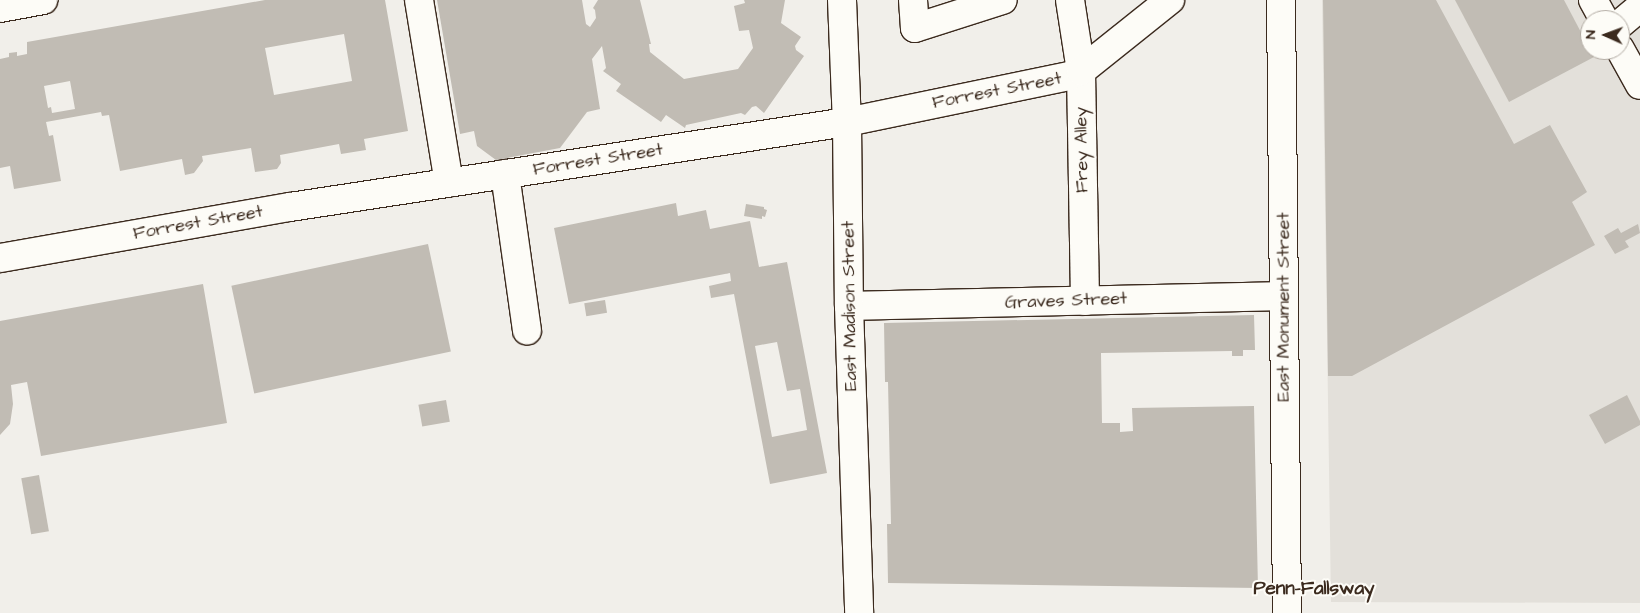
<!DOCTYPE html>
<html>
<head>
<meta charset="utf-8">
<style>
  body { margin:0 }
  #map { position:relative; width:1640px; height:613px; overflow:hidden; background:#f1efea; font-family:"Architects Daughter",sans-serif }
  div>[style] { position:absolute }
  .built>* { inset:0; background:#e3e0da }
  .building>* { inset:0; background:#c1bcb4; transform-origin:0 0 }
  .roads { filter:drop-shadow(1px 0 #3b2a1e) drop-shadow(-1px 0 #3b2a1e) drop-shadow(0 1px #3b2a1e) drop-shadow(0 -1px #3b2a1e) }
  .minor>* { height:28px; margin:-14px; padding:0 14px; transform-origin:14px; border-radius:14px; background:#fdfcf7 }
  .major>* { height:28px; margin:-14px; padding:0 14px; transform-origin:14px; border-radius:14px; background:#fdfcf7 }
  span { translate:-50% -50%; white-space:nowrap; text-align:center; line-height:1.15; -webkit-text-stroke:4px #fdfcf7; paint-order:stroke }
  .street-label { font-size:18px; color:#3b2a1e }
  .neighbourhood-label { font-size:19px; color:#3b2a1e; font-weight:700 }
  .north { position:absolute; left:1580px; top:10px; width:50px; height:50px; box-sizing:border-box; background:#fdfcf7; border:1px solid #afa8a0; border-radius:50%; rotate:272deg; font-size:14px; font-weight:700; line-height:20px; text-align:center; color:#3b2a1e }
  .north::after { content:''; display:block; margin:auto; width:18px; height:22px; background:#3b2a1e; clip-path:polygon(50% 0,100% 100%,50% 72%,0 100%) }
</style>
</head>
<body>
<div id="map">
  <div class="built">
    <div style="clip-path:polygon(evenodd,1322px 0,1640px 0,1640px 603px,1331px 602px,1322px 0,1590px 20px,1620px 20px,1620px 50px,1590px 50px,1590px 20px)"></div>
  </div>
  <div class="building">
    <div style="clip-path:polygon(evenodd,265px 0,385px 0,408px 131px,364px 139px,366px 150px,341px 154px,339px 144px,280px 155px,281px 163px,277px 169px,255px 172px,251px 148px,202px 156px,203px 161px,194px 173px,185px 175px,182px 159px,120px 171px,109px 115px,102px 116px,101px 112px,46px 122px,49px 136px,53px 135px,61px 181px,14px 189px,10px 166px,0 168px,0 59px,9px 57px,9px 53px,17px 52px,17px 56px,27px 54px,27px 42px,265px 0,344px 34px,352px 81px,274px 95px,265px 48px,344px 34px,265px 0,70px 81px,75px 109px,52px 113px,51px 107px,48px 108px,44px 86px,70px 81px)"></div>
    <div style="clip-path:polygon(437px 0,582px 0,586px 24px,590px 27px,596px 18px,595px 10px,593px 8px,598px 0,640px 0,651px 44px,649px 44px,650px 52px,684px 79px,738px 69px,753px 48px,749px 30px,739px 31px,734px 6px,745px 3px,744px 0,785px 0,781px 23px,801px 37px,795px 46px,796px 50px,804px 56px,764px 113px,756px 106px,752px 107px,745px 115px,741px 113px,686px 125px,685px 128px,666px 115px,661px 122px,616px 91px,621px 84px,603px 71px,606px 68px,602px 46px,592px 59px,600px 109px,587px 112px,560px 148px,496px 160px,477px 146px,474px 131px,460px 134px)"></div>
    <div style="clip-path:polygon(1323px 0,1436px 0,1514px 144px,1550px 125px,1587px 192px,1572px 202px,1595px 245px,1352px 376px,1328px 376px)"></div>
    <div style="clip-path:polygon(1455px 0,1564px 0,1594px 57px,1509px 102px)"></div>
    <div style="clip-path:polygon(evenodd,676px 203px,678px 216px,706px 210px,710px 229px,750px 221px,759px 267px,787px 262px,827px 473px,770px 484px,734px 294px,711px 298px,709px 286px,731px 281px,730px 273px,569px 304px,554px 228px,676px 203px,777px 342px,787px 391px,800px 389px,807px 430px,772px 437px,755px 346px,777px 342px)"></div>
    <div style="clip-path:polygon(746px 204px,764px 207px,764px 209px,767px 210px,765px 217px,762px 216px,762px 219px,744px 216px)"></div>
    <div style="clip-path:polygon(1638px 224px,1640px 233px,1625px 241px,1629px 247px,1615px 254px,1604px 236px,1618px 228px,1621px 233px)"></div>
    <div style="left:428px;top:244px;width:110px;height:201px;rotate:78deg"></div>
    <div style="clip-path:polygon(203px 284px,227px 423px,41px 456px,27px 382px,11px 385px,13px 404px,10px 424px,0 435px,0 321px)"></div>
    <div style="left:605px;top:300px;width:13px;height:21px;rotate:81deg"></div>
    <div style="clip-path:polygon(1254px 315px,1255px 350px,1243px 350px,1243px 356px,1232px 356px,1232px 351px,1101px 353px,1102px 423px,1120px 423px,1120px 432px,1133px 431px,1132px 408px,1254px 406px,1258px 588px,888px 583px,887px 524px,891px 524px,888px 382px,885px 382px,884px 323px)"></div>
    <div style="clip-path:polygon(1627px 395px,1640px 421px,1640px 425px,1605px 444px,1589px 415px)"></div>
    <div style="left:446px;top:400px;width:22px;height:28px;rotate:80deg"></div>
    <div style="left:39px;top:475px;width:57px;height:18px;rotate:80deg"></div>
  </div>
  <div class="roads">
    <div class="minor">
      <div style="left:419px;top:0;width:185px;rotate:80.7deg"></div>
      <div style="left:913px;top:0;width:28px;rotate:86deg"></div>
      <div style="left:915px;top:28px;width:92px;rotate:-17.7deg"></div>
      <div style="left:1070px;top:0;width:72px;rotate:81.2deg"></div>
      <div style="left:1081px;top:71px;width:230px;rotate:89deg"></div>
      <div style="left:1593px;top:0;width:23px;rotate:61deg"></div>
      <div style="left:1620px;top:24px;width:26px;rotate:-40deg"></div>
      <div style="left:1620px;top:49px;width:41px;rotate:60.9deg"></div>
      <div style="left:505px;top:174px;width:158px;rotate:82deg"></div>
      <div style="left:0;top:258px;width:294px;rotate:-10deg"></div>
      <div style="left:290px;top:207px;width:563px;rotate:-8.68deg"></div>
      <div style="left:847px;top:122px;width:228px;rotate:-11.7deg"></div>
      <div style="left:1070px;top:76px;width:12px;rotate:-24deg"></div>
      <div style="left:1081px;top:71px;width:114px;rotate:-38.6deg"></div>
      <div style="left:849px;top:306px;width:435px;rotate:-1.3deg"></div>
    </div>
    <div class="major">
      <div style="left:842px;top:0;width:122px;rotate:87.7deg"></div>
      <div style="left:847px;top:122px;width:184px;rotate:89.4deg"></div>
      <div style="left:849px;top:306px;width:307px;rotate:88.1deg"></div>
      <div style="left:1281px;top:0;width:613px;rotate:89.44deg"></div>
      <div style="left:0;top:8px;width:44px;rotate:-10.5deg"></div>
    </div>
  </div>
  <div class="street-label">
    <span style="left:997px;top:91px;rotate:-11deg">Forrest Street</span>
    <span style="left:1082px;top:150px;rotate:-91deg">Frey Alley</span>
    <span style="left:598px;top:160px;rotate:-9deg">Forrest Street</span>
    <span style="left:198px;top:223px;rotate:-10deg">Forrest Street</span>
    <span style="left:1066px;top:301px;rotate:-2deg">Graves Street</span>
    <span style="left:850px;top:306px;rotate:-91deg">East Madison Street</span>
    <span style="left:1284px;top:307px;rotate:-90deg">East Monument Street</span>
  </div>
  <div class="neighbourhood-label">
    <span style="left:1314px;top:589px">Penn-Fallsway</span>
  </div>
  <div class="north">N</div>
</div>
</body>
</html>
